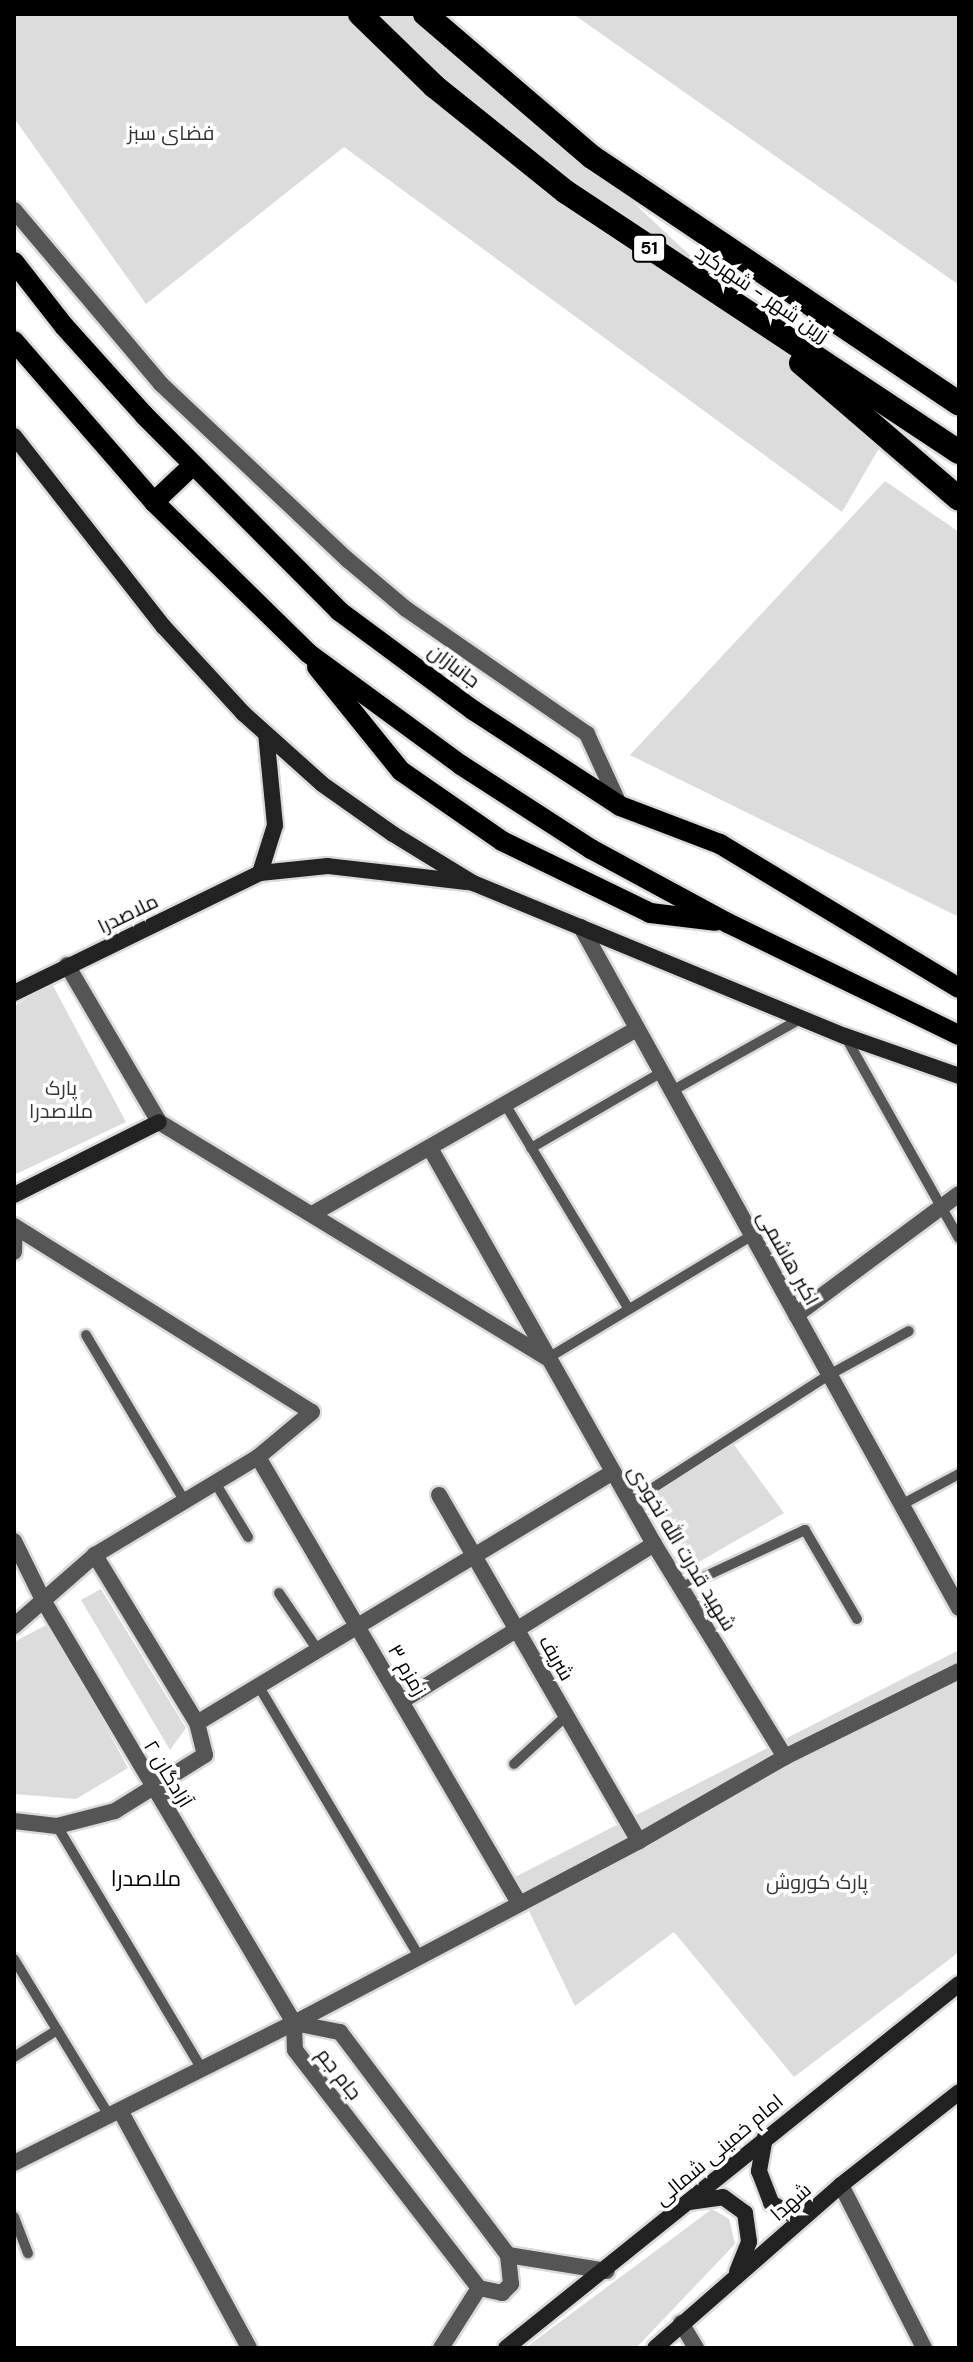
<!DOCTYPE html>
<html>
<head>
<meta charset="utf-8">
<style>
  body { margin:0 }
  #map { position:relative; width:973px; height:2362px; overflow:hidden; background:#fff; font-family:"DM Sans",Cairo,sans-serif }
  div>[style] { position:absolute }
  .green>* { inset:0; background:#dcdcdc }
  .roads { filter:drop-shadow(2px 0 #dbdbdb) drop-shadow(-2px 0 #dbdbdb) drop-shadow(0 2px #dbdbdb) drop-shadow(0 -2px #dbdbdb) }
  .lane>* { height:10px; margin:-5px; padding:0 5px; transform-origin:5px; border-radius:5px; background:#555 }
  .street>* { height:16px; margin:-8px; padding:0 8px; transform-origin:8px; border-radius:8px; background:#555 }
  .secondary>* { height:16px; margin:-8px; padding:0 8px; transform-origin:8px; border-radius:8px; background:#222 }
  .primary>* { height:20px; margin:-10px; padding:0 10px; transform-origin:10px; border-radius:10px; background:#000 }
  .highway>* { height:24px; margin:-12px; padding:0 12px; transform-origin:12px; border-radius:12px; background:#000 }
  span { translate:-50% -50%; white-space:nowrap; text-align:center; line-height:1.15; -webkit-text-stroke:7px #fff; paint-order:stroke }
  .shield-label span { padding:2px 6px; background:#fff; border:2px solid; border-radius:6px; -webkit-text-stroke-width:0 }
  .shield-label { font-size:18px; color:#000; font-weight:700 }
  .park-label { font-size:20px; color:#333 }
  .street-label { font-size:20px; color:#000 }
  .neighbourhood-label { font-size:22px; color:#000 }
  .frame { position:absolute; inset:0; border:16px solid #000; pointer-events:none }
</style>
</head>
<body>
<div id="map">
  <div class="green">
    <div style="clip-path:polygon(14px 14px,432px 14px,885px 438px,842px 512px,344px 147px,146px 304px,14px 118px)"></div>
    <div style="clip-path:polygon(573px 14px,959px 14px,959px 285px)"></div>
    <div style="clip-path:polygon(885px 481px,959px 532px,959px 917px,630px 755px)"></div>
    <div style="clip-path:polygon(52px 984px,126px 1122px,14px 1175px,14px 1006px)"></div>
    <div style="clip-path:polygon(732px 1442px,784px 1513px,697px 1563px,643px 1495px)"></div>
    <div style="clip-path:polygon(101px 1589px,186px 1728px,170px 1750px,81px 1600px)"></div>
    <div style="clip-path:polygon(50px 1623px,128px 1768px,76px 1799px,14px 1794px,14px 1642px)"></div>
    <div style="clip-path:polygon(959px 1650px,959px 1952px,794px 2077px,674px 1932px,575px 2006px,513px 1878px)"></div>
    <div style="clip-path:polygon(712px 2209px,729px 2219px,735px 2244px,636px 2348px,525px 2348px)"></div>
  </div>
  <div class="roads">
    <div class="lane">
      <div style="left:845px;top:1036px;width:232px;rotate:60.6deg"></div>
      <div style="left:672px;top:1091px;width:149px;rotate:-29.3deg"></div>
      <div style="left:505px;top:1104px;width:238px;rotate:58.9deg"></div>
      <div style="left:531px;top:1148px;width:151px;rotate:-30.1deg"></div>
      <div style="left:86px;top:1335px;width:192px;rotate:59.3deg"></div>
      <div style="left:548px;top:1358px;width:239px;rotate:-31deg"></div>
      <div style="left:216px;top:1484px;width:62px;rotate:58.9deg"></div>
      <div style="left:631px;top:1502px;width:235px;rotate:-32.7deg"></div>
      <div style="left:829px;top:1375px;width:91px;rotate:-28.8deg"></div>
      <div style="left:901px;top:1505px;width:66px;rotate:-28.1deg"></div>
      <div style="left:680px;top:1588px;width:138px;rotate:-24.9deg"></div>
      <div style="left:805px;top:1530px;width:103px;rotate:59.7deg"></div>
      <div style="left:279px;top:1593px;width:68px;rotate:55.8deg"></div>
      <div style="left:258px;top:1685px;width:315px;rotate:59.3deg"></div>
      <div style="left:514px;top:1764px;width:71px;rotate:-42.7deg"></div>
      <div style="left:57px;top:1826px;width:283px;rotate:59.2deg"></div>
      <div style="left:14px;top:1959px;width:185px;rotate:58.7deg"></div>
      <div style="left:14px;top:2057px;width:51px;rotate:-32.1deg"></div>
      <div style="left:14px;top:2217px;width:39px;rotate:69deg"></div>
    </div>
    <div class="street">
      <div style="left:14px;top:210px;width:228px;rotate:49.8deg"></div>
      <div style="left:161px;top:384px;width:257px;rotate:43.3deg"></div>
      <div style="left:348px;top:560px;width:76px;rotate:40.2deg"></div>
      <div style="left:406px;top:609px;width:220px;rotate:34.6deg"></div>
      <div style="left:587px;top:734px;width:79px;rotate:65.4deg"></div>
      <div style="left:581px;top:927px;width:779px;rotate:60.97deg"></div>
      <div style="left:67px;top:965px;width:182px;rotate:59.6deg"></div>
      <div style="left:159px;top:1122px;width:453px;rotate:31.3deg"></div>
      <div style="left:430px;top:1148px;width:455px;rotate:60.5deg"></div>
      <div style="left:654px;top:1544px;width:250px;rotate:58.4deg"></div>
      <div style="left:314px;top:1213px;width:371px;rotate:-29.7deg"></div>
      <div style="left:14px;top:1226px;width:351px;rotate:32deg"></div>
      <div style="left:312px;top:1412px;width:70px;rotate:140.2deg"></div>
      <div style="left:258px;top:1457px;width:190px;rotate:149deg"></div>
      <div style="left:95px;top:1555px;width:108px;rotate:138.8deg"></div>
      <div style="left:14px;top:1252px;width:25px;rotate:-88deg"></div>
      <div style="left:796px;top:1315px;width:203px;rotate:-36.6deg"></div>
      <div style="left:258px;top:1457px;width:517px;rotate:59.66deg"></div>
      <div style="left:439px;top:1495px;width:400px;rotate:60deg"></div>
      <div style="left:14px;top:1541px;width:66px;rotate:63.8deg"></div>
      <div style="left:43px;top:1600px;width:492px;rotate:59.3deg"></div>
      <div style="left:294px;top:2023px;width:27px;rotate:88deg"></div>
      <div style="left:295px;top:2050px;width:301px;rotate:52.3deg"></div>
      <div style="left:402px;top:1701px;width:297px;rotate:-31.9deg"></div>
      <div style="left:197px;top:1723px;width:486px;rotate:-31.1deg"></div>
      <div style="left:14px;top:1821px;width:43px;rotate:6.6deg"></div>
      <div style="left:57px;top:1826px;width:60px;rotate:-14.5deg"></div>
      <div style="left:115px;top:1811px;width:106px;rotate:-31.9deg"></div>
      <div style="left:205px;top:1755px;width:33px;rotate:-104deg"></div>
      <div style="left:197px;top:1723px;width:197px;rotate:-121.3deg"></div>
      <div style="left:294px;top:2023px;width:47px;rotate:11.1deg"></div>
      <div style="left:340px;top:2032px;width:279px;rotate:53deg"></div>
      <div style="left:121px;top:2112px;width:268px;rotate:61.5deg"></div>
      <div style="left:14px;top:2163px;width:313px;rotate:-26.6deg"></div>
      <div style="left:294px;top:2023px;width:390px;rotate:-27.8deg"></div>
      <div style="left:639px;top:1841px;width:168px;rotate:-29.9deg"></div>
      <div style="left:785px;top:1757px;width:194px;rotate:-26.3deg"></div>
      <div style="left:841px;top:2185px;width:183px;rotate:63deg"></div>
      <div style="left:508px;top:2255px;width:100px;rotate:9.2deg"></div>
      <div style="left:479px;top:2288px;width:24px;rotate:12deg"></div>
      <div style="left:502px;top:2293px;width:13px;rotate:-45deg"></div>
      <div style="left:511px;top:2284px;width:29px;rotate:-96deg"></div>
      <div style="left:681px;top:2323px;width:29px;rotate:59deg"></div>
      <div style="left:441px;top:2348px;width:71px;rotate:-57.7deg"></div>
    </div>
    <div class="secondary">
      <div style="left:14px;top:436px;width:243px;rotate:51.9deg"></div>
      <div style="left:164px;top:627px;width:117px;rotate:47.4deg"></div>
      <div style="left:243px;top:713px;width:106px;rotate:41.9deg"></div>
      <div style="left:322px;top:784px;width:87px;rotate:35.2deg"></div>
      <div style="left:393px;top:834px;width:94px;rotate:31.5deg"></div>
      <div style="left:473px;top:883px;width:402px;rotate:22.4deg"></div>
      <div style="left:845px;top:1036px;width:121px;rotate:19.3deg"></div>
      <div style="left:260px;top:873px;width:50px;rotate:-72.6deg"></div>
      <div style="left:275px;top:825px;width:91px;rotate:-95.6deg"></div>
      <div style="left:14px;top:993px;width:274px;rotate:-26deg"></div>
      <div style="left:260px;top:873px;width:68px;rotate:-5.9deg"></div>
      <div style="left:328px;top:866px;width:140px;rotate:6.6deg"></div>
      <div style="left:14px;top:1195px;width:162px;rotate:-26.7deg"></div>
      <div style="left:765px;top:2137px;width:35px;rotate:100deg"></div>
      <div style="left:759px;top:2171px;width:34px;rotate:69deg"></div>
      <div style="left:771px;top:2203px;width:21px;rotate:29deg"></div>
      <div style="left:789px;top:2213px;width:25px;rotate:-14deg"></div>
      <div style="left:689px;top:2202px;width:34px;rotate:-8deg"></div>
      <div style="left:723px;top:2197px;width:27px;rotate:36deg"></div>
      <div style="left:745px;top:2213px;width:29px;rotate:82deg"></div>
      <div style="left:749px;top:2242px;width:32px;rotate:112deg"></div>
      <div style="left:506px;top:2348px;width:581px;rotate:-38.78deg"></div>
      <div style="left:655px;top:2348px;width:247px;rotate:-41.2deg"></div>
      <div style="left:841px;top:2185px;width:150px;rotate:-38.2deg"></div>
    </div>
    <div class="primary">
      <div style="left:14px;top:262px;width:81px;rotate:52deg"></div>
      <div style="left:64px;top:326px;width:121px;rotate:48deg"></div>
      <div style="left:145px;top:416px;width:275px;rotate:45.1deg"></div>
      <div style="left:339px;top:611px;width:167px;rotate:36.5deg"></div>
      <div style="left:473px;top:710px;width:176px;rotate:33.1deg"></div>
      <div style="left:620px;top:806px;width:107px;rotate:20.8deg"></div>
      <div style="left:720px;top:844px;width:279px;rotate:31.1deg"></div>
      <div style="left:14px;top:341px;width:213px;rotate:49deg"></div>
      <div style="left:154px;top:502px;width:216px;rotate:44.4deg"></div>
      <div style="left:308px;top:653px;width:190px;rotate:36.2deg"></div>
      <div style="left:461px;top:765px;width:155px;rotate:32.9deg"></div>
      <div style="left:591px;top:849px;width:156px;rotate:28.4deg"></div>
      <div style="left:728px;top:923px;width:257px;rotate:25.9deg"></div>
      <div style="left:154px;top:502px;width:52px;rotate:-43.5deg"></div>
      <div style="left:317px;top:667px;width:134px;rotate:51.1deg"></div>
      <div style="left:401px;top:771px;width:123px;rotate:34.7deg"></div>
      <div style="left:502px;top:841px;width:165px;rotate:25.9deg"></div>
      <div style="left:650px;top:913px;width:66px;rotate:6.9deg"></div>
    </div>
    <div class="highway">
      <div style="left:360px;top:14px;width:103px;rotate:44.2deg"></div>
      <div style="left:434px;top:86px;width:169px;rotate:38.8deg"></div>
      <div style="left:566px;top:192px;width:471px;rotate:33.5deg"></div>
      <div style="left:425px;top:14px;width:220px;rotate:40.6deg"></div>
      <div style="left:592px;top:157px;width:442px;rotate:33.9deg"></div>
      <div style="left:801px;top:363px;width:208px;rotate:40.7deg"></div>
    </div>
  </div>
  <div class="shield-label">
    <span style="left:649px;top:248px">51</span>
  </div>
  <div class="park-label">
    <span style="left:171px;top:133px">فضای سبز</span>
    <span style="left:61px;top:1100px">پارک<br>ملاصدرا</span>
    <span style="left:817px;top:1882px">پارک کوروش</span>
  </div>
  <div class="street-label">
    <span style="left:762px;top:294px;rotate:34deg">زرین شهر - شهرکرد</span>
    <span style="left:454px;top:666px;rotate:37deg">جانبازان</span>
    <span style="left:128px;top:914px;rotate:-26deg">ملاصدرا</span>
    <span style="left:788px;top:1258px;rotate:61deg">اکبر هاشمی</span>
    <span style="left:682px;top:1548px;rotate:59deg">شهید قدرت الله نخودی</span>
    <span style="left:556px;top:1658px;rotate:60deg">شریف</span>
    <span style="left:407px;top:1670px;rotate:60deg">زمزم ۳</span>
    <span style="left:168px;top:1774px;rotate:59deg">آزادگان ۲</span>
    <span style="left:339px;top:2074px;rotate:52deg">جام جم</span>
    <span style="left:719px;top:2150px;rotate:-40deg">امام خمینی شمالی</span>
    <span style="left:791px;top:2202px;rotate:-41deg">شهدا</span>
  </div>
  <div class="neighbourhood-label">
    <span style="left:146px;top:1879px">ملاصدرا</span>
  </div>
  <div class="frame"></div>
</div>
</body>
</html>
